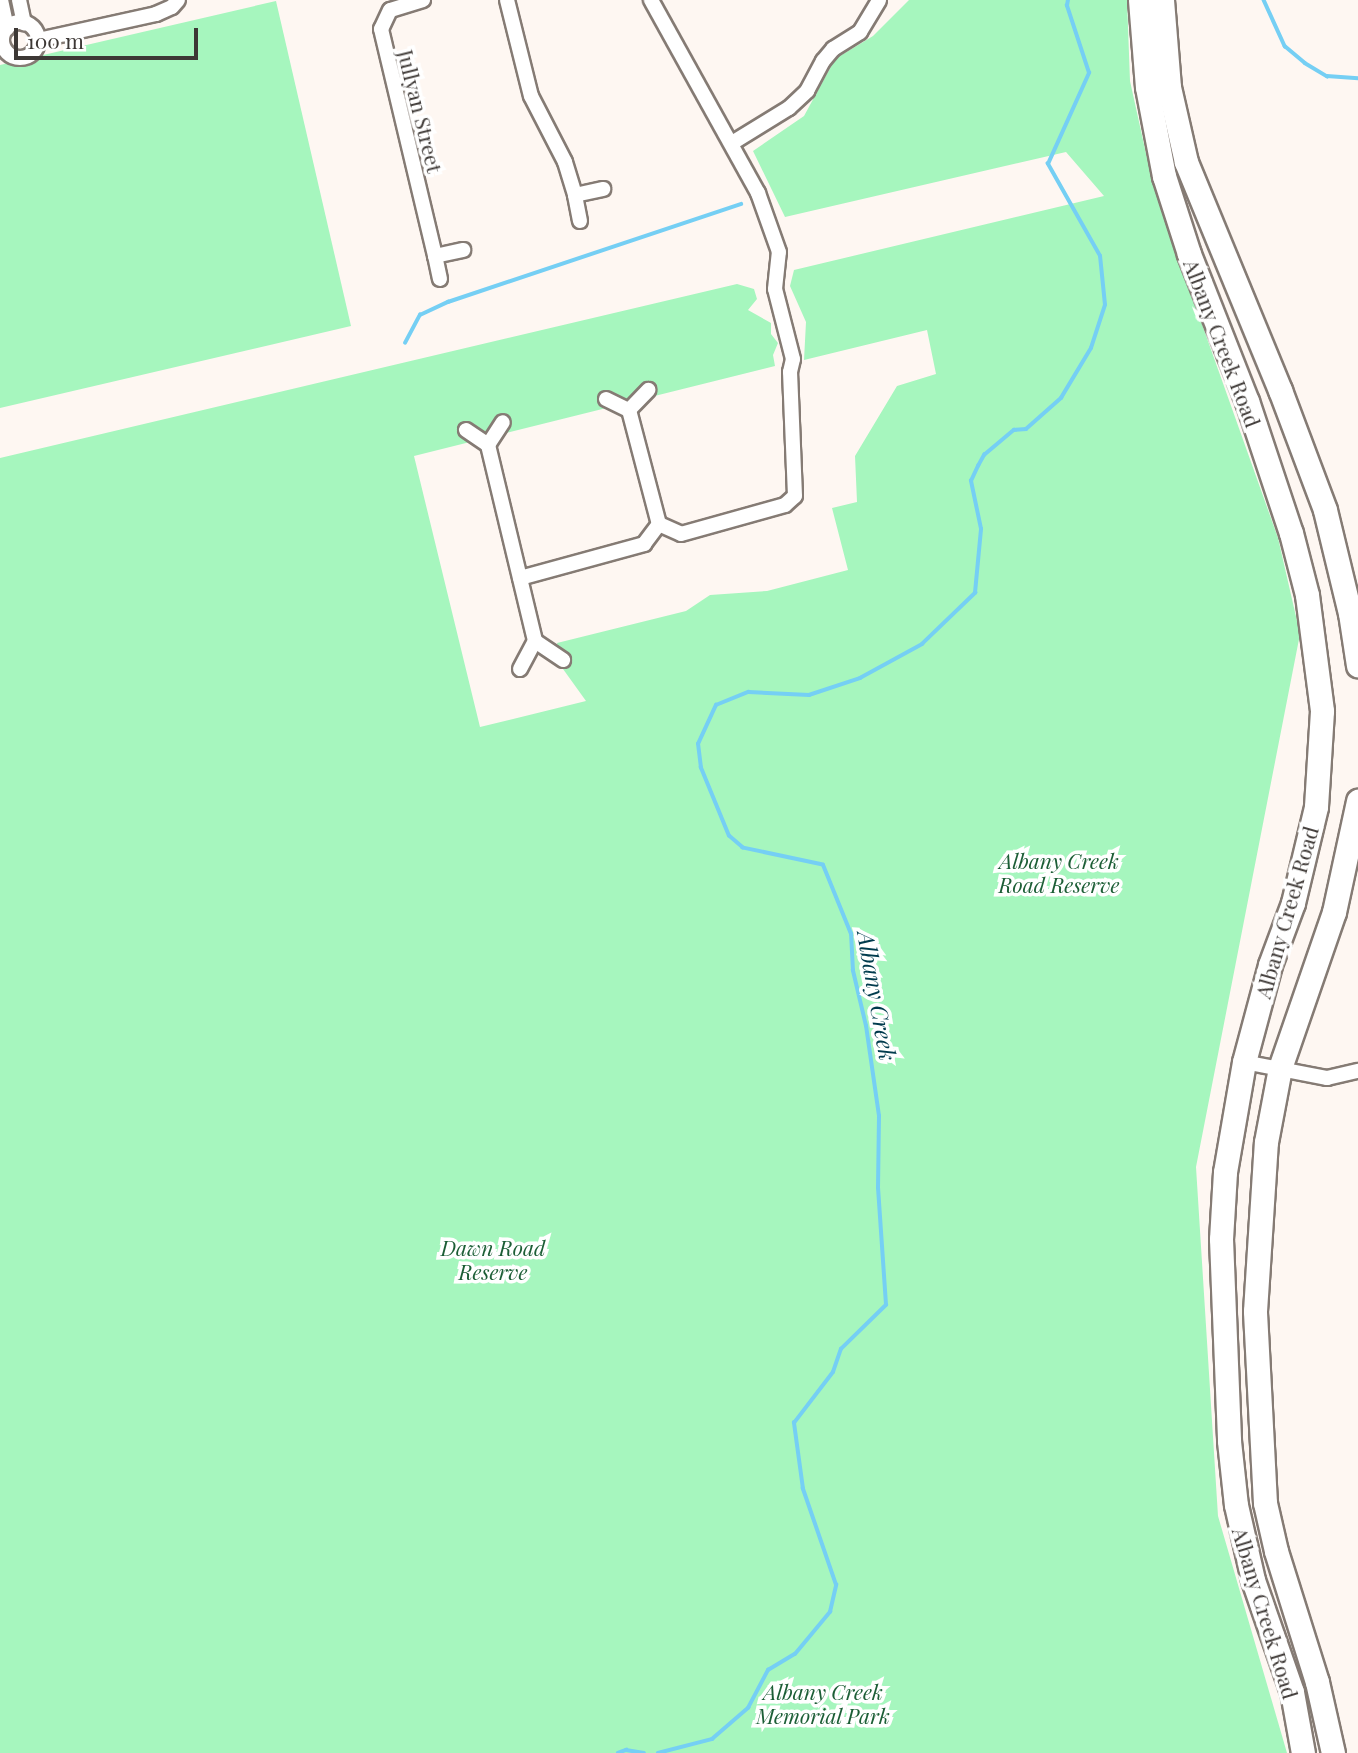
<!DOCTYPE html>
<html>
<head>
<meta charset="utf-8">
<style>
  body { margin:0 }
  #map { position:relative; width:1358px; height:1753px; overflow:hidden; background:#fef7f2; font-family:"Playfair Display",serif }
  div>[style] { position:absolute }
  .green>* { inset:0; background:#a6f6be }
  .stream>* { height:3.5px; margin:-1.75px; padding:0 1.75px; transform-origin:1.75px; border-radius:1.75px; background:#75cff4 }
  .roads { filter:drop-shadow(2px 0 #857b74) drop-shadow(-2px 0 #857b74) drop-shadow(0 2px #857b74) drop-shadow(0 -2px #857b74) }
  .minor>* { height:14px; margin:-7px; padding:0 7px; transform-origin:7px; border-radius:7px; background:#fff }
  .minor>.ring { margin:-7px; padding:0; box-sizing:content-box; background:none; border:14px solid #fff; border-radius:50% }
  .primary>* { height:23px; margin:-11.5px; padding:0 11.5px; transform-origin:11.5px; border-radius:11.5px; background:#fff }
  span { translate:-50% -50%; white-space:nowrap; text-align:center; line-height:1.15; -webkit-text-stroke:7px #fff; paint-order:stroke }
  .street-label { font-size:21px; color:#3d3835 }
  .park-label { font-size:21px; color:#1c5e36; font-style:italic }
  .water-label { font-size:23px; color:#013b4d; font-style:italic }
  .scale { position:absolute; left:14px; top:28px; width:184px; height:32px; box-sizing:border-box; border:4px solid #3d3835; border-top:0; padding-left:9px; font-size:21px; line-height:24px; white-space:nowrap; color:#3d3835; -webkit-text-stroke:5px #fff; paint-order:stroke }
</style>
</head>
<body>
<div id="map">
  <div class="green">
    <div style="clip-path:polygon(909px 0,1127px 0,1130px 81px,1147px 158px,1187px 282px,1278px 538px,1300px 634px,1196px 1167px,1218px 1516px,1287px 1753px,0 1753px,0 458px,737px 284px,754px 289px,757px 299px,748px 310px,771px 323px,771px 334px,778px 343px,773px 355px,775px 366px,414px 456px,480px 727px,586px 701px,563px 669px,557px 643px,686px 611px,710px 595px,767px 591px,848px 570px,832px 508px,857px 502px,855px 456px,897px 386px,936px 374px,927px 330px,804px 360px,806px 322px,790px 286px,794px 270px,1104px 196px,1066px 152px,785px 217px,753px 151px,804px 116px,835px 59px,873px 36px)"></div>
    <div style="clip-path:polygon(276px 1px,351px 326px,0 408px,0 65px)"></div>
  </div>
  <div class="stream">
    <div style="left:1264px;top:0;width:51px;rotate:65.5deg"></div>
    <div style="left:1285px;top:46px;width:26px;rotate:40deg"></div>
    <div style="left:1305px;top:63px;width:26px;rotate:31deg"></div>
    <div style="left:1327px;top:76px;width:31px;rotate:4deg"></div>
    <div style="left:405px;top:343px;width:32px;rotate:-62deg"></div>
    <div style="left:420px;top:315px;width:31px;rotate:-25deg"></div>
    <div style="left:448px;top:302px;width:309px;rotate:-18.5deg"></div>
    <div style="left:618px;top:1753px;width:9px;rotate:-21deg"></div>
    <div style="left:626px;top:1750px;width:18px;rotate:9deg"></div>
    <div style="left:658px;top:1753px;width:56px;rotate:-14.5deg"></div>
    <div style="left:712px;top:1739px;width:48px;rotate:-40.7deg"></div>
    <div style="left:748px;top:1708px;width:43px;rotate:-62.2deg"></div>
    <div style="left:768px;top:1670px;width:31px;rotate:-31deg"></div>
    <div style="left:795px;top:1654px;width:55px;rotate:-50.2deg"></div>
    <div style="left:830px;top:1612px;width:28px;rotate:-77deg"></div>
    <div style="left:836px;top:1585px;width:102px;rotate:-109deg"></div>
    <div style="left:803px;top:1489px;width:67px;rotate:-97.8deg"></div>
    <div style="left:794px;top:1423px;width:64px;rotate:-52.6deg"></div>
    <div style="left:833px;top:1372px;width:24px;rotate:-71deg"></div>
    <div style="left:841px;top:1349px;width:63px;rotate:-44.4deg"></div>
    <div style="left:886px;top:1305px;width:117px;rotate:-93.9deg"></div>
    <div style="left:878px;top:1188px;width:72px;rotate:-89.2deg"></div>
    <div style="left:879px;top:1116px;width:91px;rotate:-98.2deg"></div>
    <div style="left:866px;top:1026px;width:57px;rotate:-103.3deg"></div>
    <div style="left:853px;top:971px;width:37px;rotate:-93deg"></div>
    <div style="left:851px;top:934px;width:74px;rotate:-112.1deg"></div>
    <div style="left:823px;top:865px;width:82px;rotate:-168deg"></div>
    <div style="left:743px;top:848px;width:18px;rotate:-139deg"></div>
    <div style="left:729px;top:836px;width:74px;rotate:-112.4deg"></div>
    <div style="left:701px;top:768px;width:24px;rotate:-97deg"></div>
    <div style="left:698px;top:744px;width:43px;rotate:-65.2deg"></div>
    <div style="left:716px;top:705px;width:35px;rotate:-22deg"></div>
    <div style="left:749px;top:692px;width:60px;rotate:2.9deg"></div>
    <div style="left:809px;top:695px;width:54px;rotate:-18.4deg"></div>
    <div style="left:860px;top:678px;width:71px;rotate:-28.7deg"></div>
    <div style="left:922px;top:644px;width:74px;rotate:-43.9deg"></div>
    <div style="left:975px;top:593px;width:64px;rotate:-84.6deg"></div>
    <div style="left:981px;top:529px;width:49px;rotate:-101.8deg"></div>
    <div style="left:971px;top:481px;width:17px;rotate:-65deg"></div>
    <div style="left:978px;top:466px;width:13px;rotate:-61deg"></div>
    <div style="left:984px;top:455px;width:39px;rotate:-40deg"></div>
    <div style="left:1014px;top:430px;width:12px;rotate:-5deg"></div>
    <div style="left:1026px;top:429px;width:47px;rotate:-41.5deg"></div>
    <div style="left:1061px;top:398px;width:58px;rotate:-59deg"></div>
    <div style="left:1091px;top:348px;width:45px;rotate:-72deg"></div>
    <div style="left:1105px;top:305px;width:49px;rotate:-95.8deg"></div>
    <div style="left:1100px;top:256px;width:106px;rotate:-119.5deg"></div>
    <div style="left:1048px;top:164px;width:100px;rotate:-65.7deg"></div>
    <div style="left:1089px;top:73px;width:71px;rotate:-108.2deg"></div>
    <div style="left:1067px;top:6px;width:6px;rotate:-81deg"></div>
  </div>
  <div class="roads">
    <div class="minor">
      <div style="left:1px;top:0;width:29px;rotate:78deg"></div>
      <div style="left:19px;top:0;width:24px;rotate:78deg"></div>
      <div style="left:423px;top:0;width:34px;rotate:163deg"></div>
      <div style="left:390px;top:10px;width:21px;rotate:115deg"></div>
      <div style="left:381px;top:29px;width:233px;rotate:76.6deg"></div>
      <div style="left:507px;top:0;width:99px;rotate:76deg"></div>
      <div style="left:531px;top:96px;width:74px;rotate:62.7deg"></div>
      <div style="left:565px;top:162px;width:34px;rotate:73deg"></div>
      <div class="ring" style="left:2px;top:22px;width:22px;height:22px"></div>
      <div style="left:38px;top:40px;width:121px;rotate:-12.4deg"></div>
      <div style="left:156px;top:14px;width:17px;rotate:-24deg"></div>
      <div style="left:172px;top:7px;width:9px;rotate:-49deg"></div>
      <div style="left:732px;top:143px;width:67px;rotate:-31.6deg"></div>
      <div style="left:789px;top:108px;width:25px;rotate:-43deg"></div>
      <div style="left:807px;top:91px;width:34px;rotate:-62deg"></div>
      <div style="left:823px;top:61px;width:16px;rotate:-50deg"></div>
      <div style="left:833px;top:49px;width:32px;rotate:-32deg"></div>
      <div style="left:860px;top:32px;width:37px;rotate:-59deg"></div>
      <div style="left:580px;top:221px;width:26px;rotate:-101deg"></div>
      <div style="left:575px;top:195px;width:29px;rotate:-12deg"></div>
      <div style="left:440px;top:279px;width:24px;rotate:-102deg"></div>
      <div style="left:435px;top:256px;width:29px;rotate:-12deg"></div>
      <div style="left:606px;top:399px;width:25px;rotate:26deg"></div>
      <div style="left:629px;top:410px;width:28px;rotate:-46deg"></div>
      <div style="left:629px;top:410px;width:118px;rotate:75.3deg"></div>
      <div style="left:466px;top:430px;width:27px;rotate:34deg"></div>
      <div style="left:488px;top:445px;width:27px;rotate:-57deg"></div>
      <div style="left:488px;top:445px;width:202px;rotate:76.5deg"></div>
      <div style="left:520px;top:578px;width:129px;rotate:-15.3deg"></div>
      <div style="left:644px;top:544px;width:25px;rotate:-53deg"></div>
      <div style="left:659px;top:524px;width:24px;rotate:24deg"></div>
      <div style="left:681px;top:534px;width:108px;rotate:-15.6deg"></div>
      <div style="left:785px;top:505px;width:13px;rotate:-42deg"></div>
      <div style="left:795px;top:496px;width:124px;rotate:-92.3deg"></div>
      <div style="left:790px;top:372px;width:13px;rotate:-77deg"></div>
      <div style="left:793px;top:359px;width:72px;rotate:-104.4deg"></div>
      <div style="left:775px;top:289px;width:37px;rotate:-84deg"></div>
      <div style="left:779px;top:252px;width:63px;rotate:-109.6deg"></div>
      <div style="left:758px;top:193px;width:221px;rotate:-119deg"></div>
      <div style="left:520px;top:669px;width:32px;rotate:-62deg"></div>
      <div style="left:535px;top:641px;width:34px;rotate:34deg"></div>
      <div style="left:1244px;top:1062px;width:85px;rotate:10.9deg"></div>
      <div style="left:1327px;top:1078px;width:32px;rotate:-13deg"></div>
    </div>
    <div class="primary">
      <div style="left:1140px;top:0;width:87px;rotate:85.4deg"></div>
      <div style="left:1147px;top:87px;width:91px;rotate:79.2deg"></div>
      <div style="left:1164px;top:176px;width:82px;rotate:72.2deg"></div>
      <div style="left:1189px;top:254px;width:158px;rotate:68.5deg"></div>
      <div style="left:1247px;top:401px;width:139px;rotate:71.6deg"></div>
      <div style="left:1291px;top:533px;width:64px;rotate:75.5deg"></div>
      <div style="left:1307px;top:595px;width:117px;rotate:82.6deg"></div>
      <div style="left:1322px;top:711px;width:96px;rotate:93.6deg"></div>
      <div style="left:1316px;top:807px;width:99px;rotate:103.5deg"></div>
      <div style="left:1293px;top:903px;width:66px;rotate:110.4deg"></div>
      <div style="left:1270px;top:965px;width:100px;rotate:105deg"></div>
      <div style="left:1244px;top:1062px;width:112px;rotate:99.8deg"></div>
      <div style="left:1225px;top:1172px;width:67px;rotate:93.4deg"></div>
      <div style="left:1221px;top:1239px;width:202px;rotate:87.7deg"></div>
      <div style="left:1229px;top:1441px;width:64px;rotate:83.8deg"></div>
      <div style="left:1236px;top:1505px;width:77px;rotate:77.2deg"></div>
      <div style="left:1253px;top:1580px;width:119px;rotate:70.8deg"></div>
      <div style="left:1292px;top:1692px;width:62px;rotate:79.8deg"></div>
      <div style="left:1162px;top:0;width:87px;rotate:85.4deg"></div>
      <div style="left:1169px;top:87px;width:77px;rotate:77.2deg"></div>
      <div style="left:1186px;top:162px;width:247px;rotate:67.6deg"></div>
      <div style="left:1280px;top:390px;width:128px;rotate:69.4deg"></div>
      <div style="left:1325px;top:510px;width:106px;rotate:76.4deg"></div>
      <div style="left:1350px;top:613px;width:53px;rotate:81.3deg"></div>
      <div style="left:1333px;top:1753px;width:73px;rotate:-102.7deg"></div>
      <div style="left:1317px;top:1682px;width:137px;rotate:-107.4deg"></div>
      <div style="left:1276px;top:1551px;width:49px;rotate:-102.9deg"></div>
      <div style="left:1265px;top:1503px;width:192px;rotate:-93deg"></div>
      <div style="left:1255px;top:1311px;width:169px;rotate:-86.3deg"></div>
      <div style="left:1266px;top:1142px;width:75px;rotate:-79.3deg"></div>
      <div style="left:1280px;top:1068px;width:165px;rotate:-70.9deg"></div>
      <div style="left:1334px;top:912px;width:114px;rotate:-77.8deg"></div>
    </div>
  </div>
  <div class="street-label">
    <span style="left:421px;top:111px;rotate:76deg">Jullyan Street</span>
    <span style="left:1223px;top:343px;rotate:69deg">Albany Creek Road</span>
    <span style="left:1286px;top:912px;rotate:-74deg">Albany Creek Road</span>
    <span style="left:1266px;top:1613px;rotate:73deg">Albany Creek Road</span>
  </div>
  <div class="park-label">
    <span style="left:1059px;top:872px">Albany Creek<br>Road Reserve</span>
    <span style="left:493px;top:1259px">Dawn Road<br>Reserve</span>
    <span style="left:823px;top:1703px">Albany Creek<br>Memorial Park</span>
  </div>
  <div class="water-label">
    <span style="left:877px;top:996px;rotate:80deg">Albany Creek</span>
  </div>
  <div class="scale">100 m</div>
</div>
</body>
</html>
